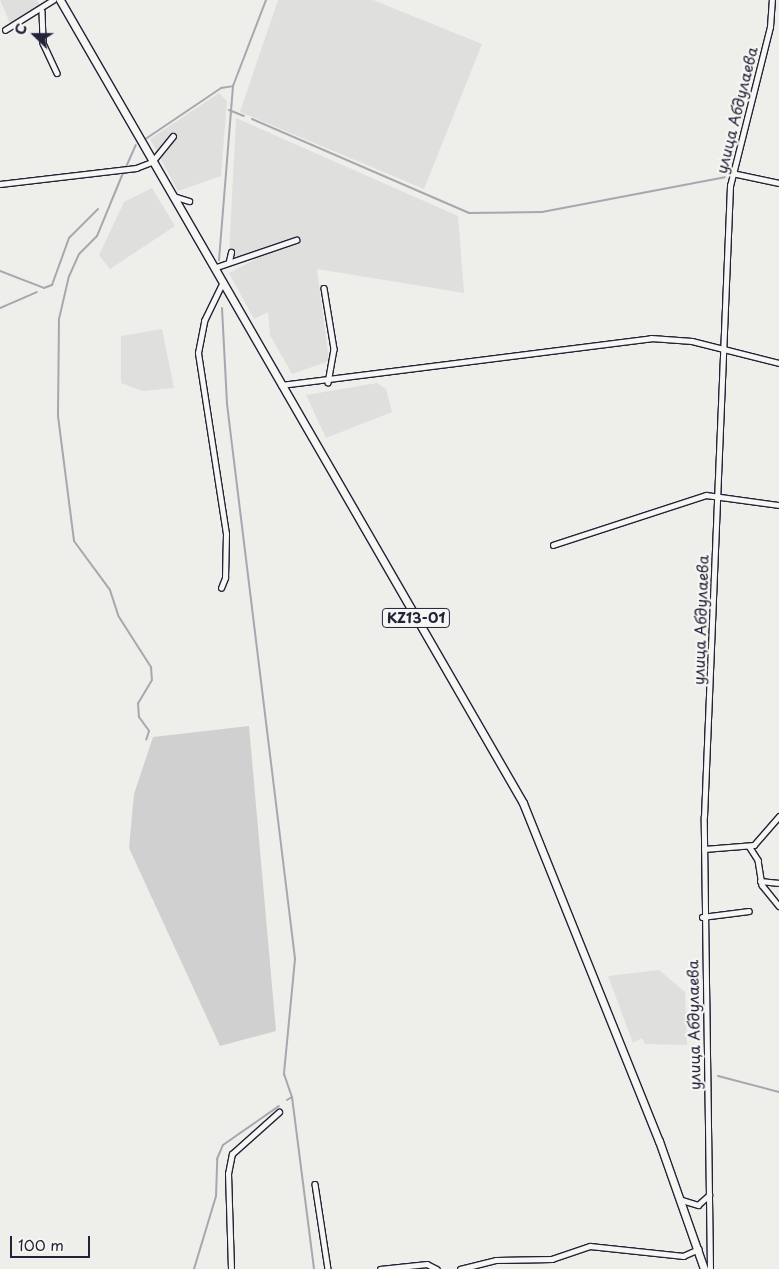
<!DOCTYPE html>
<html>
<head>
<meta charset="utf-8">
<style>
  body { margin:0 }
  #map { position:relative; width:779px; height:1269px; overflow:hidden; background:#eeeeeb; font-family:"Playpen Sans",sans-serif }
  div>[style] { position:absolute }
  .built>* { inset:0; background:#dfdfde }
  .green>* { inset:0; background:#d0d0d1 }
  .stream>* { height:2px; margin:-1px; padding:0 1px; transform-origin:1px; border-radius:1px; background:#a7a7af }
  .roads { filter:drop-shadow(1px 0 #22223b) drop-shadow(-1px 0 #22223b) drop-shadow(0 1px #22223b) drop-shadow(0 -1px #22223b) }
  .minor>* { height:4.5px; margin:-2.25px; padding:0 2.25px; transform-origin:2.25px; border-radius:2.25px; background:#f6f6f2 }
  .trunk>* { height:7px; margin:-3.5px; padding:0 3.5px; transform-origin:3.5px; border-radius:3.5px; background:#f6f6f2 }
  span { translate:-50% -50%; white-space:nowrap; text-align:center; line-height:1.15; -webkit-text-stroke:4.5px #f6f6f2; paint-order:stroke }
  .shield-label span { padding:1px 4px; background:#f6f6f2; border:1px solid; border-radius:4px; -webkit-text-stroke-width:0 }
  .shield-label { font-size:14px; color:#22223b; font-weight:700 }
  .street-label { font-size:15px; color:#22223b }
  .north { position:absolute; left:10px; top:10px; width:50px; height:50px; -webkit-text-stroke:4px #f6f6f2; paint-order:stroke; rotate:292deg; font-size:14px; font-weight:700; line-height:20px; text-align:center; color:#22223b }
  .north::after { content:''; display:block; margin:auto; width:18px; height:22px; background:#22223b; clip-path:polygon(50% 0,100% 100%,50% 72%,0 100%) }
  .scale { position:absolute; left:10px; top:1236px; width:80px; height:22px; box-sizing:border-box; border:2px solid #22223b; border-top:0; padding-left:6px; font-size:15px; line-height:18px; white-space:nowrap; color:#22223b; -webkit-text-stroke:4px #f6f6f2; paint-order:stroke }
</style>
</head>
<body>
<div id="map">
  <div class="built">
    <div style="clip-path:polygon(0 0,37px 0,40px 5px,10px 23px)"></div>
    <div style="clip-path:polygon(278px 0,373px 0,482px 44px,424px 189px,240px 112px)"></div>
    <div style="clip-path:polygon(219px 93px,227px 101px,221px 176px,178px 191px,150px 139px)"></div>
    <div style="clip-path:polygon(236px 118px,458px 216px,464px 293px,317px 269px,329px 361px,292px 374px,270px 335px,268px 312px,254px 319px,229px 273px,256px 259px,229px 255px)"></div>
    <div style="clip-path:polygon(152px 188px,175px 226px,110px 269px,99px 255px,124px 202px)"></div>
    <div style="clip-path:polygon(162px 329px,174px 388px,142px 391px,121px 383px,121px 336px)"></div>
    <div style="clip-path:polygon(377px 383px,386px 389px,392px 412px,326px 438px,306px 395px)"></div>
    <div style="clip-path:polygon(659px 970px,685px 992px,687px 1045px,645px 1044px,642px 1038px,633px 1043px,608px 976px)"></div>
  </div>
  <div class="green">
    <div style="clip-path:polygon(249px 726px,276px 1031px,220px 1046px,129px 848px,134px 794px,153px 737px)"></div>
  </div>
  <div class="stream">
    <div style="left:229px;top:110px;width:16px;rotate:22deg"></div>
    <div style="left:252px;top:119px;width:236px;rotate:23.4deg"></div>
    <div style="left:469px;top:213px;width:73px;rotate:-0.8deg"></div>
    <div style="left:542px;top:212px;width:186px;rotate:-10.8deg"></div>
    <div style="left:144px;top:140px;width:93px;rotate:-34deg"></div>
    <div style="left:221px;top:88px;width:12px;rotate:-9deg"></div>
    <div style="left:126px;top:167px;width:24px;rotate:-66deg"></div>
    <div style="left:123px;top:173px;width:68px;rotate:112.4deg"></div>
    <div style="left:97px;top:236px;width:25px;rotate:135deg"></div>
    <div style="left:79px;top:254px;width:24px;rotate:114deg"></div>
    <div style="left:69px;top:276px;width:44px;rotate:103.1deg"></div>
    <div style="left:59px;top:319px;width:97px;rotate:90.6deg"></div>
    <div style="left:58px;top:416px;width:126px;rotate:82.7deg"></div>
    <div style="left:74px;top:541px;width:61px;rotate:53.7deg"></div>
    <div style="left:110px;top:590px;width:28px;rotate:72deg"></div>
    <div style="left:119px;top:617px;width:59px;rotate:57.4deg"></div>
    <div style="left:151px;top:667px;width:13px;rotate:86deg"></div>
    <div style="left:152px;top:680px;width:27px;rotate:121deg"></div>
    <div style="left:138px;top:703px;width:14px;rotate:86deg"></div>
    <div style="left:139px;top:717px;width:17px;rotate:54deg"></div>
    <div style="left:149px;top:731px;width:9px;rotate:108deg"></div>
    <div style="left:219px;top:260px;width:175px;rotate:-85.4deg"></div>
    <div style="left:233px;top:86px;width:92px;rotate:-69deg"></div>
    <div style="left:0;top:271px;width:47px;rotate:21.1deg"></div>
    <div style="left:44px;top:288px;width:9px;rotate:-21deg"></div>
    <div style="left:52px;top:285px;width:50px;rotate:-70.1deg"></div>
    <div style="left:69px;top:238px;width:41px;rotate:-45deg"></div>
    <div style="left:0;top:308px;width:40px;rotate:-23.4deg"></div>
    <div style="left:222px;top:308px;width:96px;rotate:87deg"></div>
    <div style="left:227px;top:404px;width:559px;rotate:83.01deg"></div>
    <div style="left:295px;top:959px;width:116px;rotate:95.5deg"></div>
    <div style="left:284px;top:1074px;width:24px;rotate:71deg"></div>
    <div style="left:292px;top:1097px;width:173px;rotate:82.7deg"></div>
    <div style="left:718px;top:1076px;width:63px;rotate:14.7deg"></div>
    <div style="left:287px;top:1100px;width:6px;rotate:-31deg"></div>
    <div style="left:194px;top:1269px;width:76px;rotate:-73.2deg"></div>
    <div style="left:216px;top:1196px;width:37px;rotate:-88deg"></div>
    <div style="left:217px;top:1159px;width:15px;rotate:-67deg"></div>
    <div style="left:223px;top:1145px;width:68px;rotate:-34.9deg"></div>
  </div>
  <div class="roads">
    <div class="minor">
      <div style="left:42px;top:11px;width:32px;rotate:88deg"></div>
      <div style="left:43px;top:43px;width:33px;rotate:65deg"></div>
      <div style="left:5px;top:30px;width:57px;rotate:-32deg"></div>
      <div style="left:732px;top:173px;width:48px;rotate:12deg"></div>
      <div style="left:0;top:184px;width:137px;rotate:-6.7deg"></div>
      <div style="left:136px;top:168px;width:17px;rotate:-21deg"></div>
      <div style="left:152px;top:162px;width:33px;rotate:-51deg"></div>
      <div style="left:173px;top:196px;width:17px;rotate:17deg"></div>
      <div style="left:229px;top:261px;width:9px;rotate:-77deg"></div>
      <div style="left:214px;top:268px;width:87px;rotate:-18.9deg"></div>
      <div style="left:324px;top:288px;width:62px;rotate:80.7deg"></div>
      <div style="left:334px;top:349px;width:34px;rotate:100deg"></div>
      <div style="left:281px;top:385px;width:373px;rotate:-7.2deg"></div>
      <div style="left:651px;top:338px;width:41px;rotate:4.2deg"></div>
      <div style="left:692px;top:341px;width:90px;rotate:14.2deg"></div>
      <div style="left:553px;top:545px;width:161px;rotate:-18.1deg"></div>
      <div style="left:706px;top:495px;width:74px;rotate:7.8deg"></div>
      <div style="left:221px;top:588px;width:11px;rotate:-68deg"></div>
      <div style="left:225px;top:578px;width:44px;rotate:-88.7deg"></div>
      <div style="left:226px;top:534px;width:183px;rotate:-98.8deg"></div>
      <div style="left:198px;top:353px;width:33px;rotate:-79deg"></div>
      <div style="left:204px;top:321px;width:41px;rotate:-64.1deg"></div>
      <div style="left:749px;top:846px;width:17px;rotate:57deg"></div>
      <div style="left:758px;top:860px;width:25px;rotate:81deg"></div>
      <div style="left:762px;top:885px;width:27px;rotate:51deg"></div>
      <div style="left:704px;top:849px;width:50px;rotate:-4.6deg"></div>
      <div style="left:754px;top:845px;width:38px;rotate:-49deg"></div>
      <div style="left:760px;top:881px;width:19px;rotate:6deg"></div>
      <div style="left:702px;top:917px;width:47px;rotate:-7.3deg"></div>
      <div style="left:315px;top:1184px;width:86px;rotate:81.3deg"></div>
      <div style="left:682px;top:1200px;width:17px;rotate:17deg"></div>
      <div style="left:698px;top:1205px;width:15px;rotate:-42deg"></div>
      <div style="left:231px;top:1269px;width:95px;rotate:-91.8deg"></div>
      <div style="left:228px;top:1174px;width:20px;rotate:-79deg"></div>
      <div style="left:232px;top:1154px;width:63px;rotate:-41.8deg"></div>
      <div style="left:380px;top:1269px;width:47px;rotate:-6.1deg"></div>
      <div style="left:427px;top:1264px;width:11px;rotate:27deg"></div>
      <div style="left:460px;top:1269px;width:37px;rotate:-14deg"></div>
      <div style="left:496px;top:1260px;width:56px;rotate:-1deg"></div>
      <div style="left:552px;top:1259px;width:40px;rotate:-18.9deg"></div>
      <div style="left:590px;top:1246px;width:94px;rotate:6.1deg"></div>
      <div style="left:683px;top:1256px;width:17px;rotate:-24deg"></div>
      <div style="left:710px;top:1269px;width:452px;rotate:-90.8deg"></div>
      <div style="left:704px;top:817px;width:632px;rotate:-87.64deg"></div>
      <div style="left:730px;top:186px;width:164px;rotate:-75.9deg"></div>
      <div style="left:770px;top:27px;width:27px;rotate:-86deg"></div>
    </div>
    <div class="trunk">
      <div style="left:60px;top:0;width:927px;rotate:60.03deg"></div>
      <div style="left:523px;top:803px;width:364px;rotate:68.1deg"></div>
      <div style="left:659px;top:1141px;width:136px;rotate:70.6deg"></div>
    </div>
  </div>
  <div class="shield-label">
    <span style="left:416px;top:618px">KZ13-01</span>
  </div>
  <div class="street-label">
    <span style="left:736px;top:110px;rotate:-76deg">улица Абдулаева</span>
    <span style="left:700px;top:620px;rotate:-88deg">улица Абдулаева</span>
    <span style="left:693px;top:1025px;rotate:-91deg">улица Абдулаева</span>
  </div>
  <div class="north">С</div>
  <div class="scale">100 m</div>
</div>
</body>
</html>
